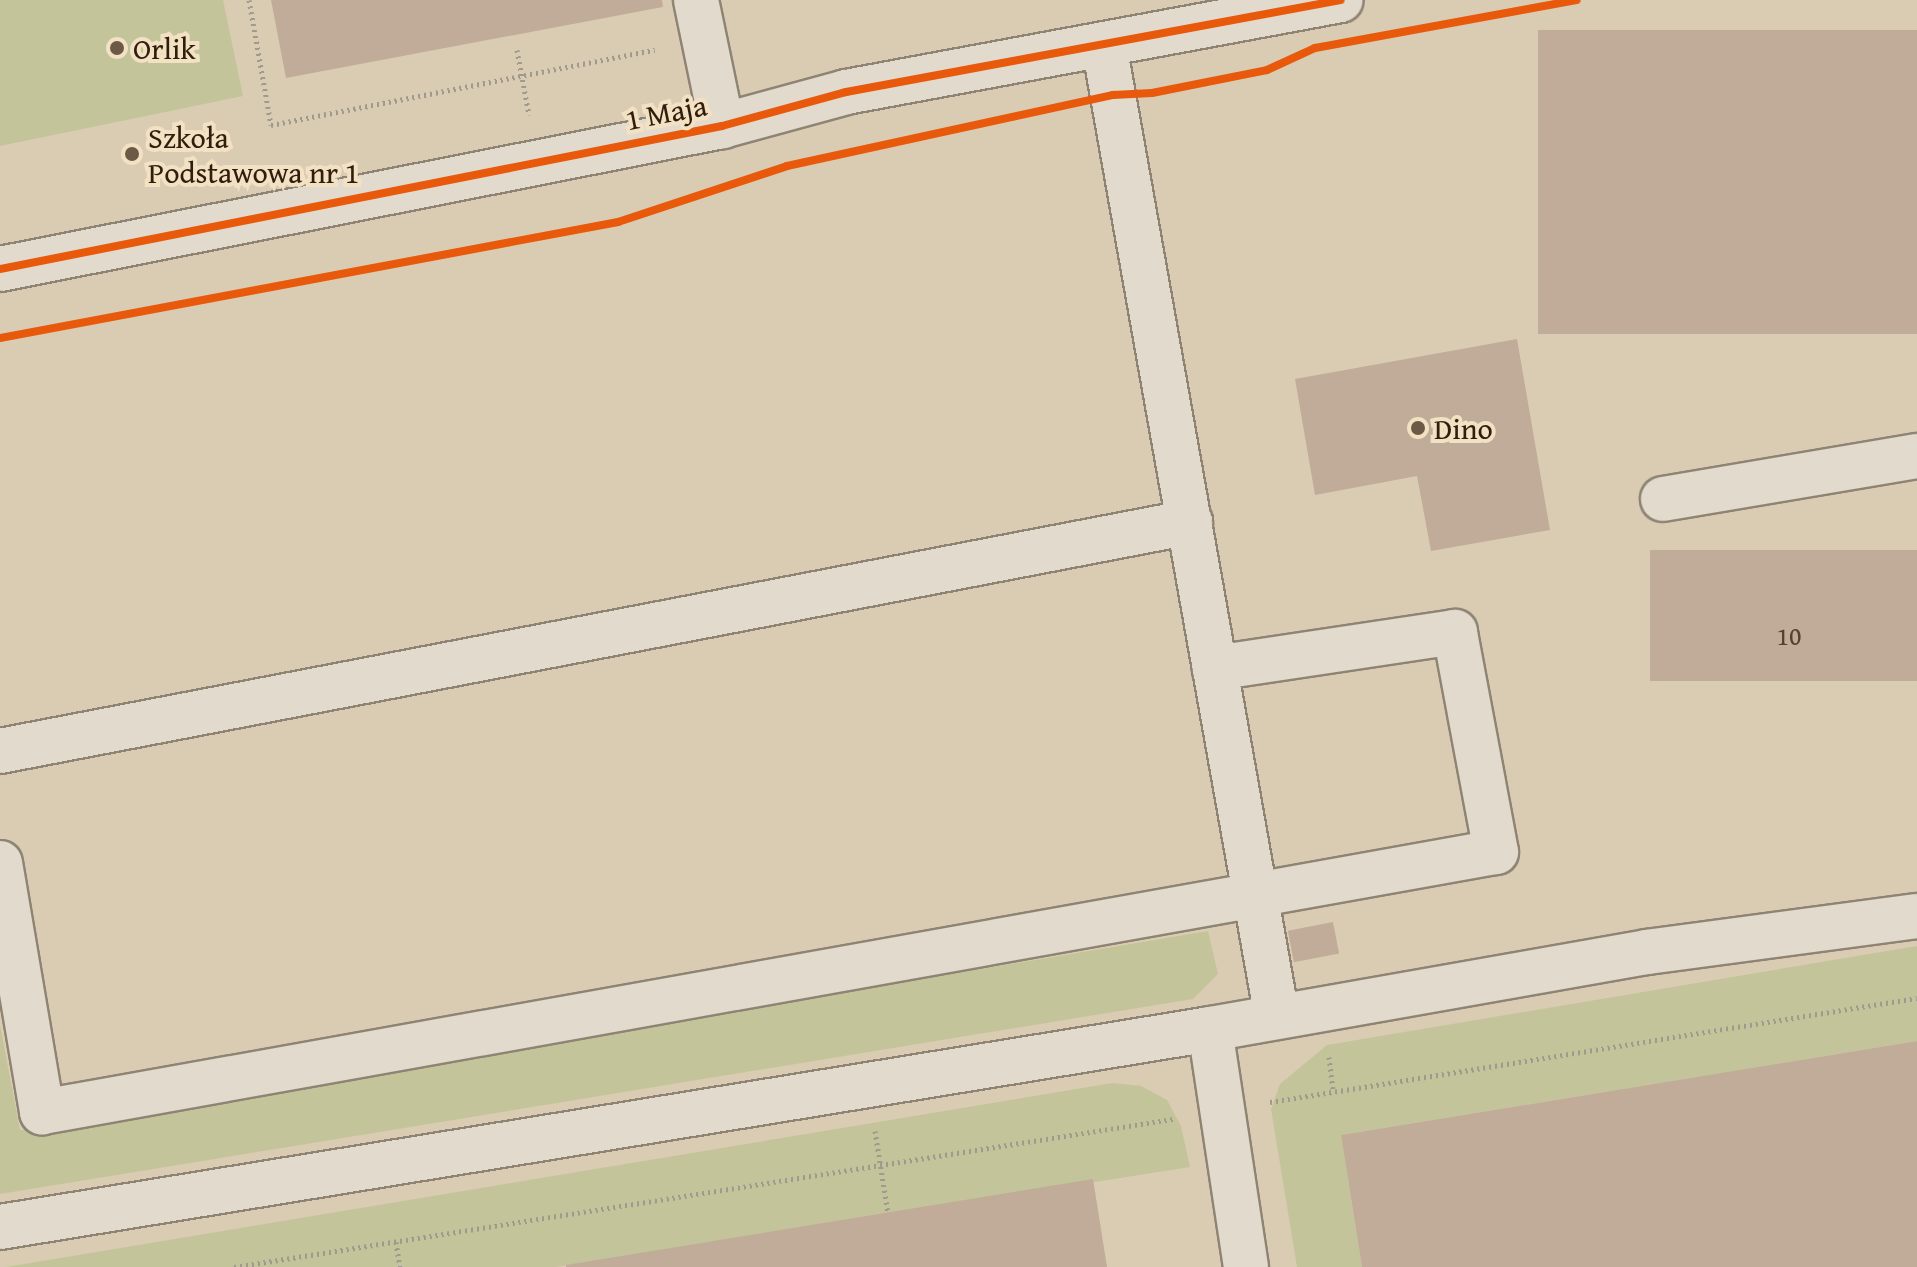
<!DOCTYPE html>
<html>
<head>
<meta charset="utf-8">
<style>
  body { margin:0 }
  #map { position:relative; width:1917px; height:1267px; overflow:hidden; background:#daccb2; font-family:"Gentium Book Plus",serif }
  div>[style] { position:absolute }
  .green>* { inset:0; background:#c4c49b }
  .building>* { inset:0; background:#c1ac9a; transform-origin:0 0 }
  .path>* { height:5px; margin-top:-2.5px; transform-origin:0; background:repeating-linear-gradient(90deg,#a0998e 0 2px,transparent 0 6px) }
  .roads { filter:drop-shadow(2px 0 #8f8474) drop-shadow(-2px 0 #8f8474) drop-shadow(0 2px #8f8474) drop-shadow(0 -2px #8f8474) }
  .minor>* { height:44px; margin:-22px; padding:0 22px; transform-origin:22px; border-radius:22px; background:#e1dacd }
  .cycleway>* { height:8px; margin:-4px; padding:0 4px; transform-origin:4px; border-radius:4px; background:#e8590c }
  .dots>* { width:22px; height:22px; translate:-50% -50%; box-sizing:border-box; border:4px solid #f2e1c2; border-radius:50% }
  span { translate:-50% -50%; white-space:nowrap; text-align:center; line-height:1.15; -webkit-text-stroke:8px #f2e1c2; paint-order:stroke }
  .number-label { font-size:26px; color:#544131 }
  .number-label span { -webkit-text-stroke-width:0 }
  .poi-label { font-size:30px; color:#301d0e }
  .left { translate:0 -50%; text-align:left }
  .street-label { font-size:30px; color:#301d0e }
</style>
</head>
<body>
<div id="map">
  <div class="green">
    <div style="clip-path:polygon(0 0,223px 0,243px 96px,0 146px)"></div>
    <div style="clip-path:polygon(1208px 931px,1218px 974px,1193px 999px,0 1194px,0 1025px,20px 1130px)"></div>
    <div style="clip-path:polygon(1917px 946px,1917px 1041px,1341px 1135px,1362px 1267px,1297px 1267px,1271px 1109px,1280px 1084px,1327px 1045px)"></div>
    <div style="clip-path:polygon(1112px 1083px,1141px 1086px,1167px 1100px,1181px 1126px,1190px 1167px,556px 1267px,6px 1267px)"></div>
  </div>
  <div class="building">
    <div style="clip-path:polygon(271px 0,662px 0,663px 7px,286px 78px)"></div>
    <div style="left:1917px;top:30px;width:304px;height:379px;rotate:90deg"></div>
    <div style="clip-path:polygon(1517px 339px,1550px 530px,1431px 551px,1417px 476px,1315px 495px,1295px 379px)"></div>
    <div style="left:1917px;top:550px;width:131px;height:267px;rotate:90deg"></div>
    <div style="left:1333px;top:922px;width:32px;height:46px;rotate:79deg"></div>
    <div style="clip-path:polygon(1917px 1041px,1917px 1267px,1362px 1267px,1341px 1135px)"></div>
    <div style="clip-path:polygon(1093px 1179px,1107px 1267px,566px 1267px,566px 1265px)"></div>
  </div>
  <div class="path">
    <div style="left:249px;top:0;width:127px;rotate:80deg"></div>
    <div style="left:271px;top:125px;width:391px;rotate:-11.1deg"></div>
    <div style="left:517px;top:50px;width:66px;rotate:79.5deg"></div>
    <div style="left:1329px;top:1057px;width:33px;rotate:83deg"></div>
    <div style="left:1270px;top:1102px;width:655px;rotate:-9.13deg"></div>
    <div style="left:875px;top:1131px;width:83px;rotate:81deg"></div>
    <div style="left:396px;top:1242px;width:25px;rotate:81deg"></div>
    <div style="left:234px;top:1267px;width:951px;rotate:-8.96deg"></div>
  </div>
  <div class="roads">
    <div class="minor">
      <div style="left:696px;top:0;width:129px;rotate:78.3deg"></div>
      <div style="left:1104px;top:45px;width:987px;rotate:79.91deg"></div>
      <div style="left:0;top:269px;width:736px;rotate:-11.2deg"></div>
      <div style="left:722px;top:126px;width:129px;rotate:-15.3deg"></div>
      <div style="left:846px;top:92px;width:503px;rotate:-10.53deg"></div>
      <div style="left:1663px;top:499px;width:258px;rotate:-9.6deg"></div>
      <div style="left:0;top:751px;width:1212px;rotate:-10.89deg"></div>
      <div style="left:0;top:863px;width:253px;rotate:80.4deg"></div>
      <div style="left:42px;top:1112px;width:1477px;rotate:-10.14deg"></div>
      <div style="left:1496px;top:852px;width:224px;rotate:-100.6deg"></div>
      <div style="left:1455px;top:632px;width:243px;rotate:171.5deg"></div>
      <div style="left:1210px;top:1029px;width:241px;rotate:81.4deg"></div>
      <div style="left:0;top:1227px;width:1226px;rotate:-9.29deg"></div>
      <div style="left:1210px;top:1029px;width:444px;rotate:-10deg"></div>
      <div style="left:1647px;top:952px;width:272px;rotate:-7.6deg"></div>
    </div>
  </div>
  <div class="cycleway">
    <div style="left:0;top:269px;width:736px;rotate:-11.2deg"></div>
    <div style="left:722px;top:126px;width:129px;rotate:-15.3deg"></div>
    <div style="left:846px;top:92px;width:503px;rotate:-10.53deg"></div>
    <div style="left:0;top:338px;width:629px;rotate:-10.63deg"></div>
    <div style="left:618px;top:222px;width:178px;rotate:-18.3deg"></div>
    <div style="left:787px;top:166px;width:334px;rotate:-12.3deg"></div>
    <div style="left:1113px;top:95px;width:39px;rotate:-3deg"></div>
    <div style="left:1152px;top:93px;width:117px;rotate:-11.3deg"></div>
    <div style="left:1267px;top:70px;width:53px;rotate:-24.6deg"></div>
    <div style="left:1315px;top:48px;width:266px;rotate:-10.4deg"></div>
  </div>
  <div class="dots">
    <div style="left:117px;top:48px;background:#6c5a47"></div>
    <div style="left:132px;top:154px;background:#6c5a47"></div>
    <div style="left:1418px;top:428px;background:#6c5a47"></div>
  </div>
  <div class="number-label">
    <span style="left:1789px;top:636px">10</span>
  </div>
  <div class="poi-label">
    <span class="left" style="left:133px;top:48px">Orlik</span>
    <span class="left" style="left:148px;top:154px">Szkoła<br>Podstawowa nr 1</span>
    <span class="left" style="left:1434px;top:428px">Dino</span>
  </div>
  <div class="street-label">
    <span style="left:666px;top:112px;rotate:-11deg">1 Maja</span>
  </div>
</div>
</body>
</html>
